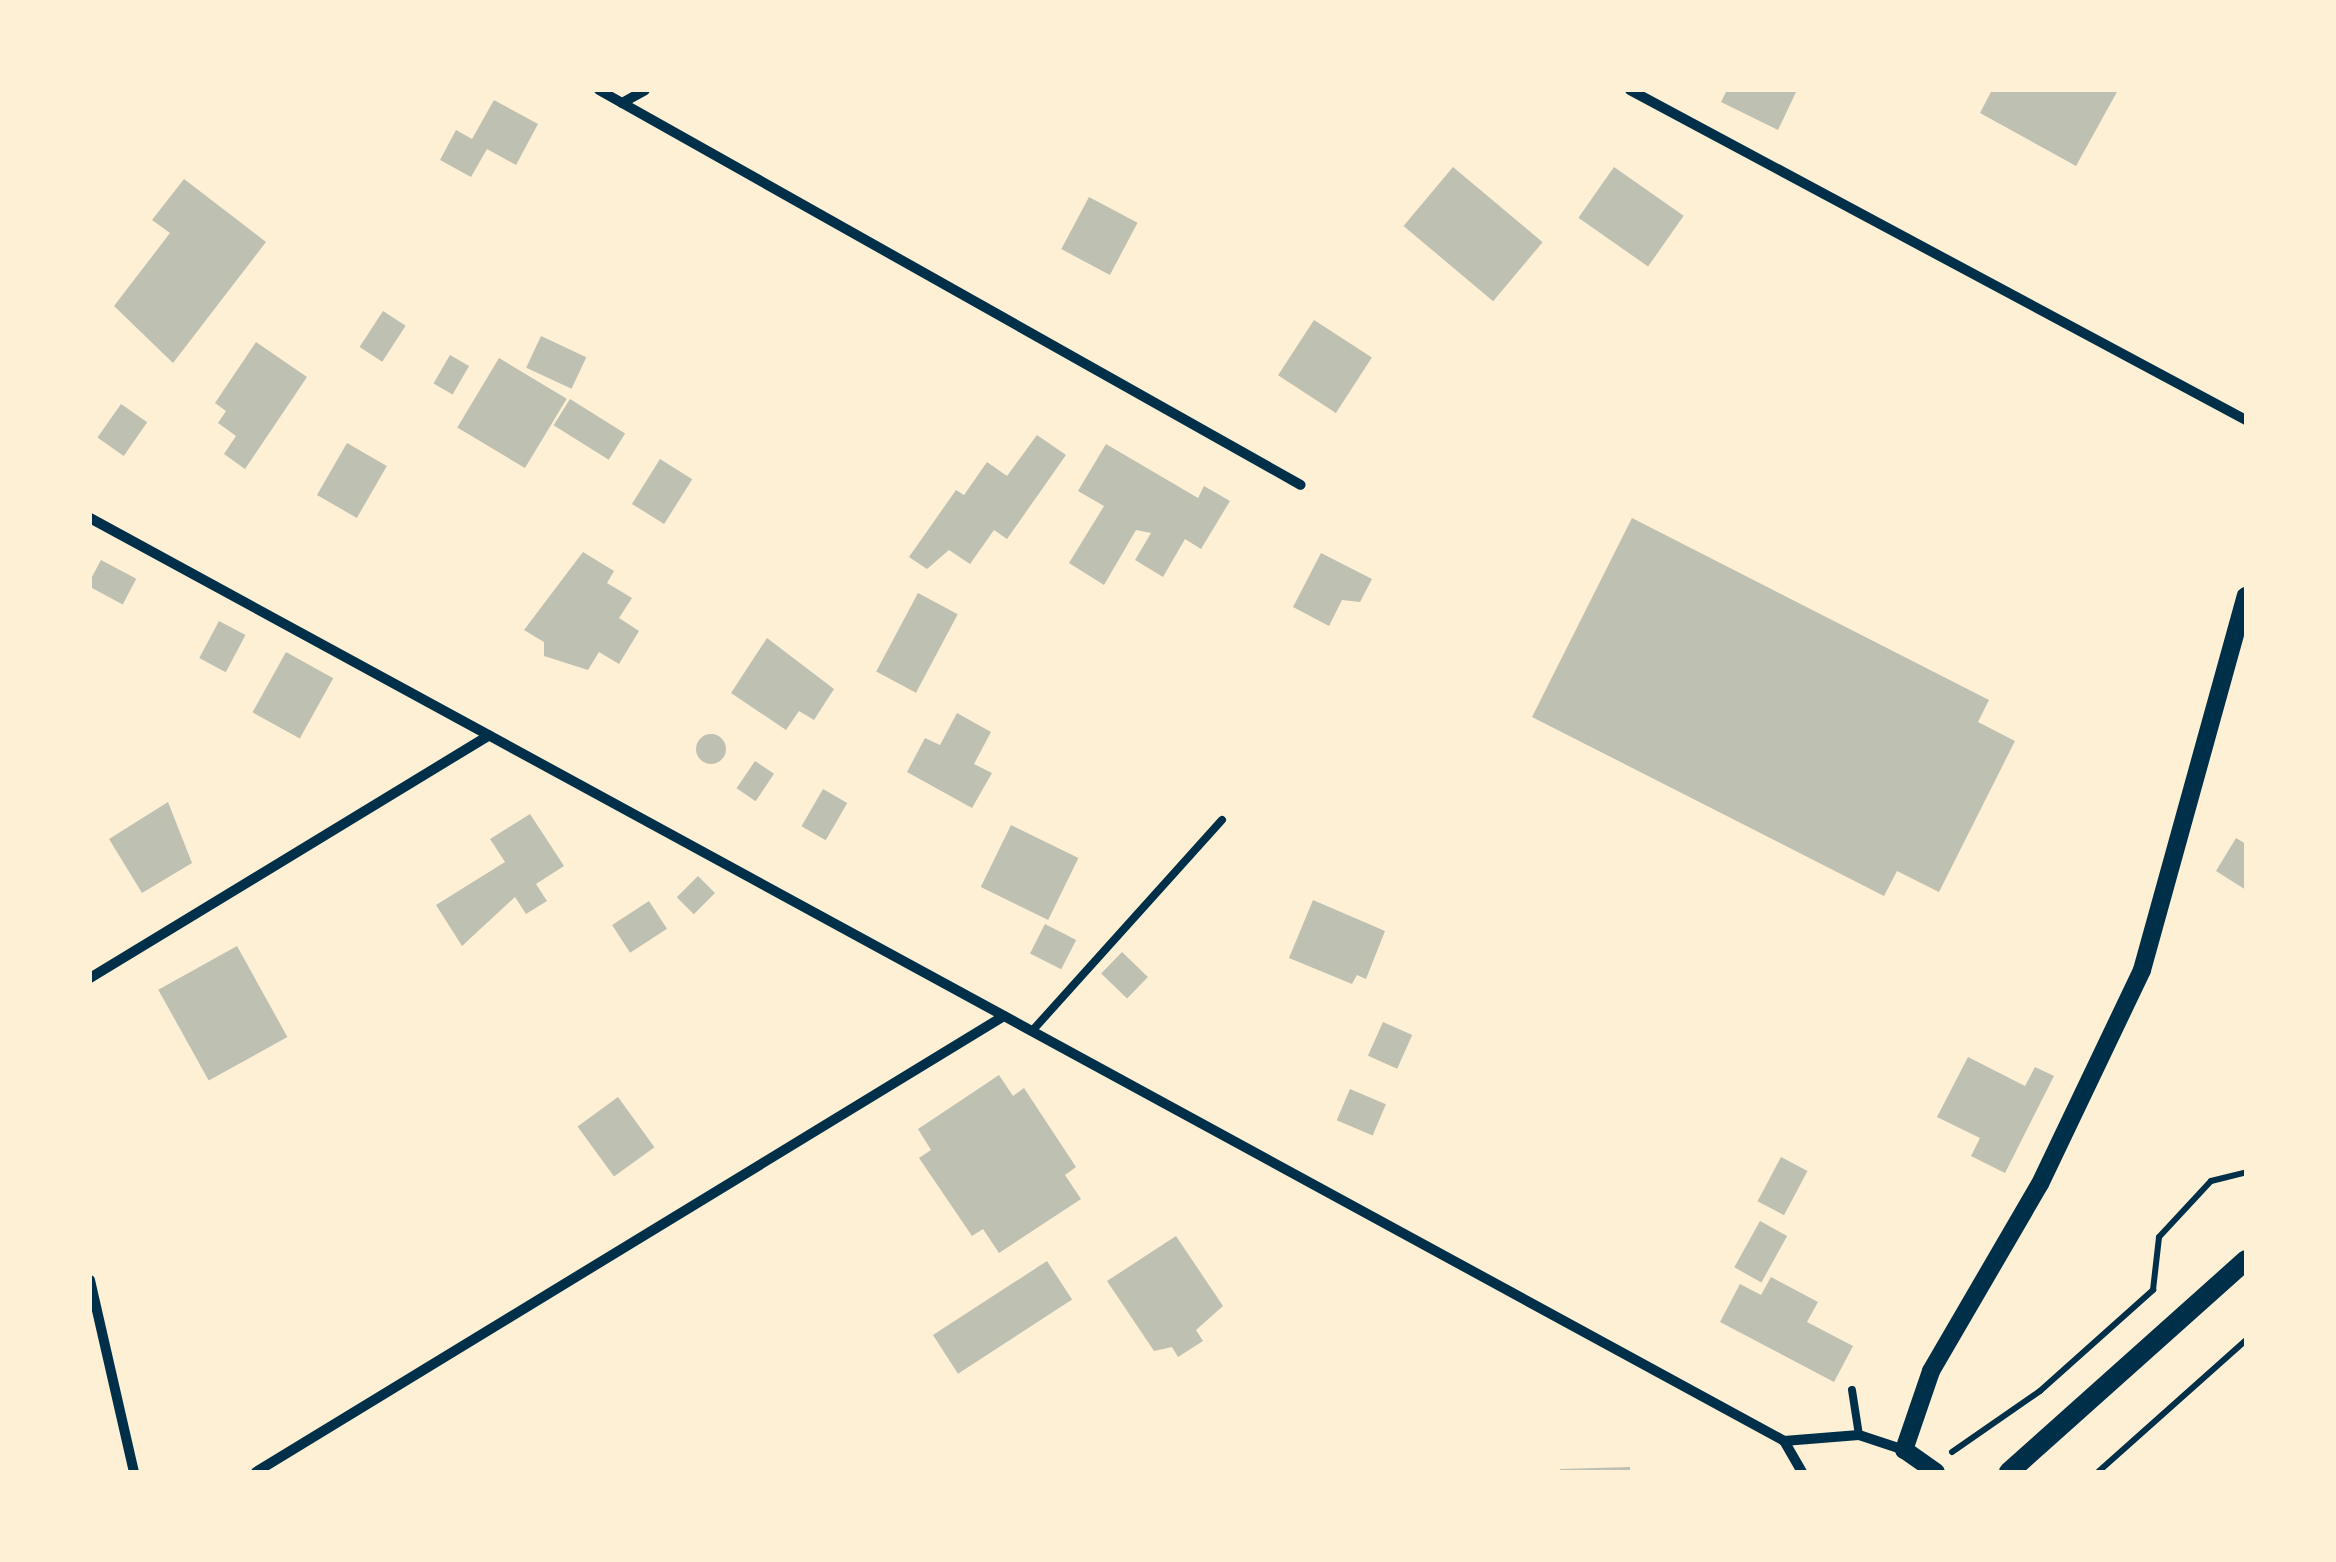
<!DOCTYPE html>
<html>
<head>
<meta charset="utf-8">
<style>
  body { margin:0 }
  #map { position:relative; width:2336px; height:1562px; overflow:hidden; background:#fdf0d5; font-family:Mulish,sans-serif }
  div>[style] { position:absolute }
  .building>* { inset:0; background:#bec0b2; transform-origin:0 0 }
  .round { border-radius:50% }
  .path>* { height:6px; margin:-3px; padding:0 3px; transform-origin:3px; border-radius:3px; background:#003049 }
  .service>* { height:8px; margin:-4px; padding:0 4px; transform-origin:4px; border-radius:4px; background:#003049 }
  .minor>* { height:10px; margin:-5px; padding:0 5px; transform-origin:5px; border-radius:5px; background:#003049 }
  .tertiary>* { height:18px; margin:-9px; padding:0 9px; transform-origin:9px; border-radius:9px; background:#003049 }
  .secondary>* { height:20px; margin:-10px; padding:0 10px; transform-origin:10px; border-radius:10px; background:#003049 }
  span { translate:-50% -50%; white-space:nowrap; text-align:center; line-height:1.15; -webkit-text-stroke:8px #fdf0d5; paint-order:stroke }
  .frame { position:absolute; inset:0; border:92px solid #fdf0d5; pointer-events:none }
</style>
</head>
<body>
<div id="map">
  <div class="building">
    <div style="clip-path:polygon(1727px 90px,1797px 90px,1778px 130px,1721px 102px)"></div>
    <div style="clip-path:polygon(1992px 90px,2118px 90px,2076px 166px,1980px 113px)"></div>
    <div style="clip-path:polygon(494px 100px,538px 124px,516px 165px,487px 149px,471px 177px,440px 160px,456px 130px,472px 139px)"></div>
    <div style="left:1453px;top:167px;width:117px;height:77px;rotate:40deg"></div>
    <div style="left:1614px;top:167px;width:85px;height:62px;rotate:35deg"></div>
    <div style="clip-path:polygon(184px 179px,266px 242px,173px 363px,114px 306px,170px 233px,152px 220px)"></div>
    <div style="left:1089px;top:197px;width:55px;height:59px;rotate:28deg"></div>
    <div style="left:383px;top:311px;width:27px;height:43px;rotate:33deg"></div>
    <div style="left:1314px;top:320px;width:69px;height:66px;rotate:33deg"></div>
    <div style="left:541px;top:336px;width:50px;height:35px;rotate:25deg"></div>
    <div style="clip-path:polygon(256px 342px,307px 377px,245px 469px,224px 454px,236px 436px,218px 423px,226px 411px,215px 403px)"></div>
    <div style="left:450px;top:355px;width:22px;height:33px;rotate:30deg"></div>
    <div style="left:499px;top:358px;width:79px;height:81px;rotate:31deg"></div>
    <div style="left:570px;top:399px;width:65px;height:31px;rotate:32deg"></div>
    <div style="left:121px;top:404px;width:32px;height:41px;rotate:35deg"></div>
    <div style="clip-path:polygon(1037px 435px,1066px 455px,1007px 539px,994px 530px,970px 564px,949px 550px,927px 569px,909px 557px,956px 490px,964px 495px,987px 462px,1007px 476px)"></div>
    <div style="left:347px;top:443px;width:46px;height:60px;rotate:30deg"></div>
    <div style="clip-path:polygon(1106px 444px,1198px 498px,1204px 486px,1230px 501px,1201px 549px,1185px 539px,1163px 577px,1135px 560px,1151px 533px,1136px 530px,1104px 585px,1069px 563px,1104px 506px,1078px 491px)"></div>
    <div style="left:660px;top:459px;width:38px;height:53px;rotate:32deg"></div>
    <div style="clip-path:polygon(1632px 518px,1989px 700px,1978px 722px,2015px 741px,1939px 892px,1897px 871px,1884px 896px,1532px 717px)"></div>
    <div style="clip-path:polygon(583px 552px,614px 571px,607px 583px,632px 598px,619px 618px,639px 631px,619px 664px,599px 652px,588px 670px,544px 656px,544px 642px,524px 630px)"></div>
    <div style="clip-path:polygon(1321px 553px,1372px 579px,1360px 602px,1342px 600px,1329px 626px,1293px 607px)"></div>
    <div style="left:101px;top:560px;width:40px;height:29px;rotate:28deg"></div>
    <div style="left:918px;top:593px;width:45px;height:89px;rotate:28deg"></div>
    <div style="left:219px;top:621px;width:30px;height:42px;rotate:28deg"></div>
    <div style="clip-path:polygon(767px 638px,834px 689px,814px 720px,799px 711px,786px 730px,731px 693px)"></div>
    <div style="left:286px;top:652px;width:54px;height:69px;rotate:29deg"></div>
    <div style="clip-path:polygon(957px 713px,991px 732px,974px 764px,992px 773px,972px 808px,907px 772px,925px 738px,940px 745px)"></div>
    <div class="round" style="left:696px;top:734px;width:30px;height:30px"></div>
    <div style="left:755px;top:761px;width:23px;height:33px;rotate:34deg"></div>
    <div style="left:823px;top:789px;width:28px;height:43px;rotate:30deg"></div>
    <div style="clip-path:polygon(168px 802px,192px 863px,142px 893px,109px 839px)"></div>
    <div style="clip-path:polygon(530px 814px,564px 866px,536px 884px,547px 901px,526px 914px,515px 897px,462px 946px,436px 905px,505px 862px,490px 839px)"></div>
    <div style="left:1011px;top:825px;width:75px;height:69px;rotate:26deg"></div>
    <div style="clip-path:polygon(2236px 838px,2246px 844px,2246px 890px,2216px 871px)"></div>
    <div style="left:698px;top:876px;width:24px;height:30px;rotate:45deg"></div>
    <div style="clip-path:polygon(1313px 900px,1385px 931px,1366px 979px,1357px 975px,1352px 984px,1289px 958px)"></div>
    <div style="left:649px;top:901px;width:33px;height:44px;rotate:57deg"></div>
    <div style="left:1045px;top:924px;width:35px;height:33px;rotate:27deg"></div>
    <div style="left:237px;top:946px;width:104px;height:90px;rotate:61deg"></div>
    <div style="left:1122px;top:952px;width:36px;height:30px;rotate:44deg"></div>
    <div style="left:1383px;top:1022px;width:32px;height:37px;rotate:24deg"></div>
    <div style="clip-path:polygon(1968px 1057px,2025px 1086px,2035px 1067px,2054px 1076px,2005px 1173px,1971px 1156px,1980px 1138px,1937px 1117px)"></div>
    <div style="clip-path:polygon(999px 1075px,1013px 1096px,1024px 1088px,1076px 1167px,1065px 1175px,1081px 1199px,999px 1253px,983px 1229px,972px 1236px,919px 1158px,931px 1150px,918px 1129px)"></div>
    <div style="left:1350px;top:1089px;width:39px;height:34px;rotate:23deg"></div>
    <div style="left:618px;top:1097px;width:62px;height:50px;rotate:54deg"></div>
    <div style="left:1781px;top:1157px;width:30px;height:50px;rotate:28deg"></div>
    <div style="left:1760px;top:1221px;width:31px;height:53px;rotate:29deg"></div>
    <div style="clip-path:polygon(1176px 1236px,1223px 1306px,1196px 1330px,1203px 1341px,1178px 1357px,1172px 1347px,1154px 1351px,1107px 1281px)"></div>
    <div style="left:1047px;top:1261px;width:46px;height:136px;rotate:57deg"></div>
    <div style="clip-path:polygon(1771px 1277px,1818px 1302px,1807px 1322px,1853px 1346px,1834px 1382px,1720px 1322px,1740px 1284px,1761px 1295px)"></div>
    <div style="clip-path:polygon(1630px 1467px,1630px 1472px,1560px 1472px,1560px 1469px)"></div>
  </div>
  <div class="path">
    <div style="left:1952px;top:1452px;width:107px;rotate:-34.7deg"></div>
    <div style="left:2040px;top:1391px;width:152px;rotate:-41.8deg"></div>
    <div style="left:2153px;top:1290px;width:53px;rotate:-83.5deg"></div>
    <div style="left:2159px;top:1237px;width:76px;rotate:-47.1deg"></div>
    <div style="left:2211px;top:1181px;width:36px;rotate:-14deg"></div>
    <div style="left:2098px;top:1472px;width:198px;rotate:-41.7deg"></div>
  </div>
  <div class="service">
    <div style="left:1032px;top:1031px;width:284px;rotate:-48deg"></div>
    <div style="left:1852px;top:1390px;width:46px;rotate:81.2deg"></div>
  </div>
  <div class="minor">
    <div style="left:599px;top:90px;width:805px;rotate:29.37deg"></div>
    <div style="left:1630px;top:90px;width:699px;rotate:28.18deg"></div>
    <div style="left:622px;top:103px;width:26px;rotate:-29deg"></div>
    <div style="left:90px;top:518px;width:1929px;rotate:28.58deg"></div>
    <div style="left:90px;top:978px;width:467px;rotate:-31.3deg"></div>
    <div style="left:90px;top:1280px;width:197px;rotate:77.1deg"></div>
    <div style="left:256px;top:1472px;width:876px;rotate:-31.37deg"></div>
    <div style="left:1802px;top:1472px;width:36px;rotate:-120deg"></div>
    <div style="left:1784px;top:1441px;width:75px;rotate:-4.6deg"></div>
    <div style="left:1859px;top:1435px;width:47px;rotate:18.4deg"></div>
  </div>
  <div class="tertiary">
    <div style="left:1936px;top:1472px;width:39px;rotate:-145deg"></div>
    <div style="left:1904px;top:1450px;width:83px;rotate:-71.1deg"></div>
    <div style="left:1931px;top:1371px;width:216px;rotate:-59.8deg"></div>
    <div style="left:2040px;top:1184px;width:237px;rotate:-64.5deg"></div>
    <div style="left:2142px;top:970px;width:388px;rotate:-74.5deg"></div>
  </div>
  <div class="secondary">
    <div style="left:2009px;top:1472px;width:318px;rotate:-41.8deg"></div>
  </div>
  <div class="frame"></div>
</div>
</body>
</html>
